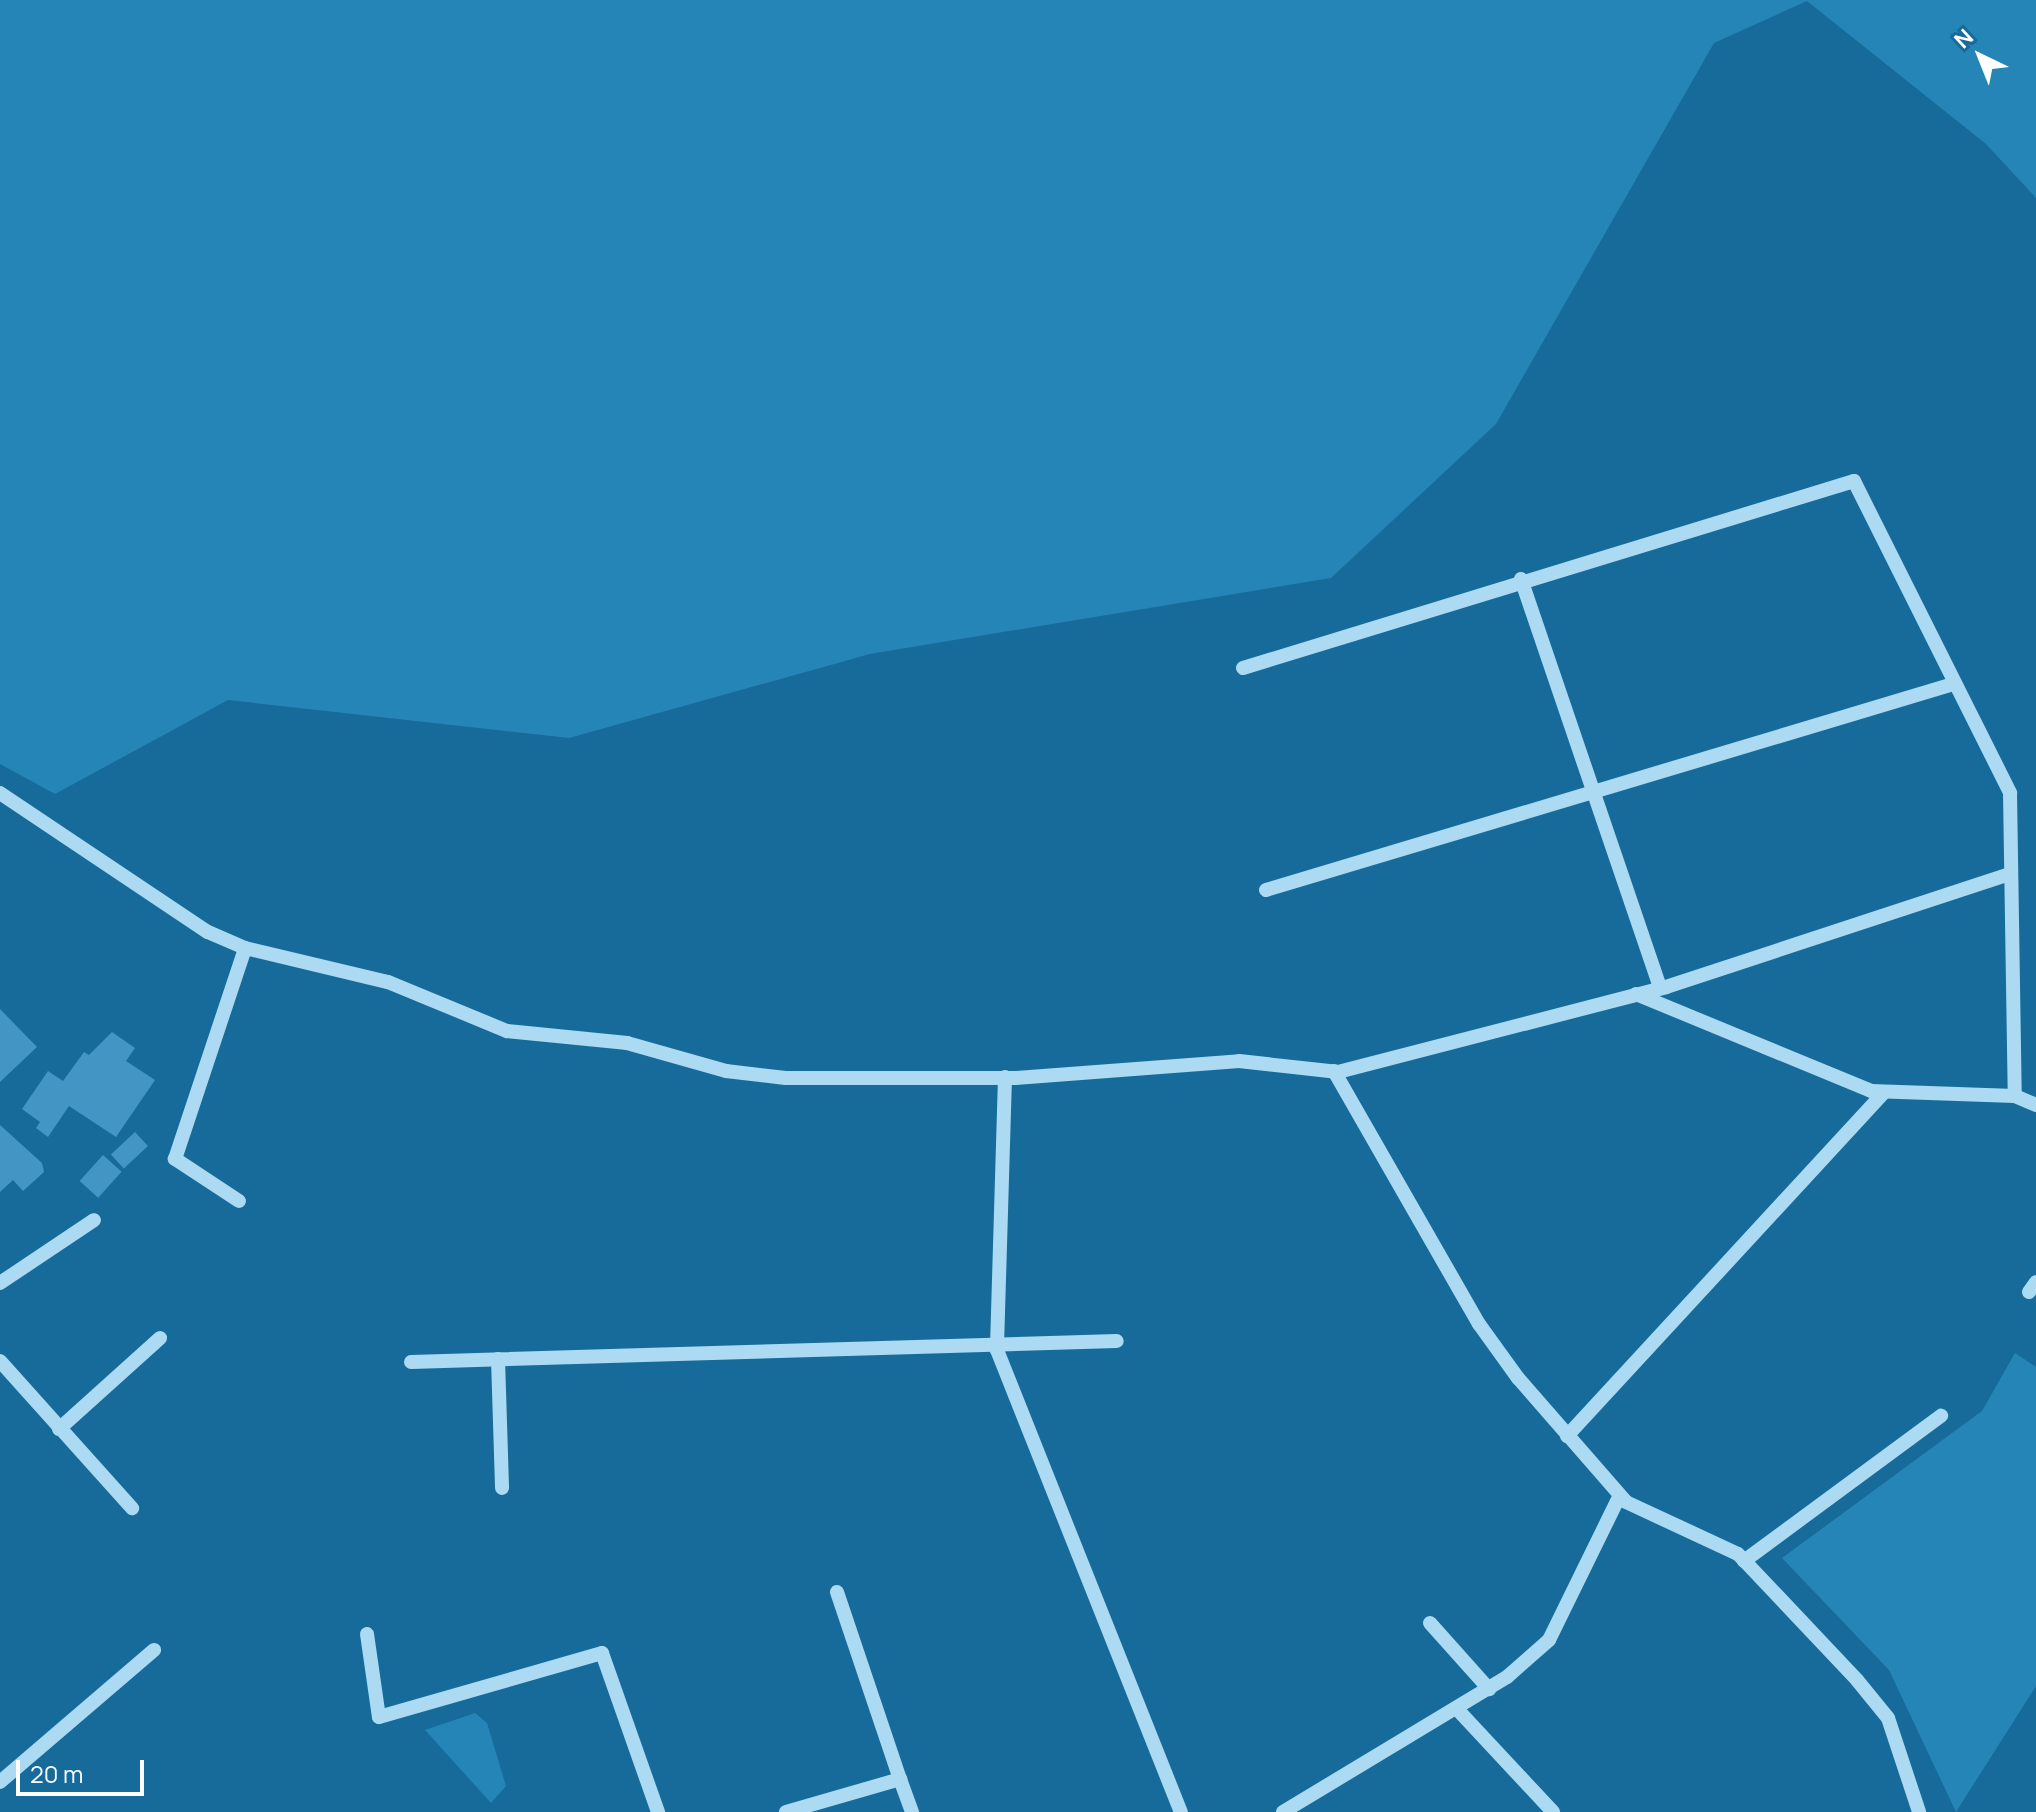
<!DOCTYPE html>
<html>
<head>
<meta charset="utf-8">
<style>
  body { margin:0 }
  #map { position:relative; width:2036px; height:1812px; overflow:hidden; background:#166b9a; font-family:Manrope,sans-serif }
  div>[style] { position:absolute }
  .green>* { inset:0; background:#2585b7 }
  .building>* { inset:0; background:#4396c3; transform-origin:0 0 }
  .minor>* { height:14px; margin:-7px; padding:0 7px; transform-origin:7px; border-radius:7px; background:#abdaf2 }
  span { translate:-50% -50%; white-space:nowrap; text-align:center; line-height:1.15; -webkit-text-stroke:6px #166b9a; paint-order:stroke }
  .north { position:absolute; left:1940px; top:16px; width:80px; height:80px; -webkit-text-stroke:6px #166b9a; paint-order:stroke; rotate:317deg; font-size:22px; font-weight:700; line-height:32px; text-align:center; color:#fff }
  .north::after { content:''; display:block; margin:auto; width:28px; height:36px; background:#fff; clip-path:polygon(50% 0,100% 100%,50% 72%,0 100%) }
  .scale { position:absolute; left:16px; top:1760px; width:128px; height:36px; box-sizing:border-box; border:4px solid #fff; border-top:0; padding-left:10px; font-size:24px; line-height:28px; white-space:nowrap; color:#fff; -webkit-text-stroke:6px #166b9a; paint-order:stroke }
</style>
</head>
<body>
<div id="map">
  <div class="green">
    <div style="clip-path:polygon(0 0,2036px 0,2036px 198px,1986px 144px,1807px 1px,1714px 43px,1496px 424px,1331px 578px,870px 654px,569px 738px,228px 700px,55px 794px,0 764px)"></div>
    <div style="clip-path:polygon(2015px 1353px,2036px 1367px,2036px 1686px,1956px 1812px,1889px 1670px,1782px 1558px,1982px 1411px)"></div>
    <div style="clip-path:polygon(475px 1713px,487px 1723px,506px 1786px,491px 1803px,425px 1730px)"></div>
  </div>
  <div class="building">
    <div style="clip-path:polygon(0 1009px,37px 1047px,0 1082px)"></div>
    <div style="clip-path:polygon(112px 1032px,135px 1048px,126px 1061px,155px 1080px,116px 1137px,69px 1106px,48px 1137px,36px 1128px,40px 1122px,22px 1109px,48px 1071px,63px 1081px,84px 1052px,89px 1055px)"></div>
    <div style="clip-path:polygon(0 1125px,42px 1163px,44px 1172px,23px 1191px,13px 1180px,0 1192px)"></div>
    <div style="left:135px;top:1132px;width:19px;height:33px;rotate:47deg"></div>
    <div style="left:103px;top:1155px;width:25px;height:35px;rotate:42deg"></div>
  </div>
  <div class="minor">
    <div style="left:1521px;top:579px;width:431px;rotate:71.2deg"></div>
    <div style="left:1243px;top:668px;width:639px;rotate:-17.02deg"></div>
    <div style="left:1854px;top:481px;width:349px;rotate:63.4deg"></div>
    <div style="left:2010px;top:793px;width:303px;rotate:89.1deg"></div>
    <div style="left:0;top:793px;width:250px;rotate:33.8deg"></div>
    <div style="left:208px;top:932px;width:40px;rotate:23.4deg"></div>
    <div style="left:245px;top:948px;width:147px;rotate:13.4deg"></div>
    <div style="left:388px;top:982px;width:129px;rotate:22.4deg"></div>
    <div style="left:507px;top:1031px;width:121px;rotate:5.7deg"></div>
    <div style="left:627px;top:1043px;width:103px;rotate:15.8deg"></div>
    <div style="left:726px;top:1071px;width:60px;rotate:6.7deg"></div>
    <div style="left:786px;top:1078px;width:229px"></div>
    <div style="left:1015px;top:1078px;width:225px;rotate:-4.3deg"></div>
    <div style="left:1239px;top:1061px;width:100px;rotate:6.3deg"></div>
    <div style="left:1338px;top:1072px;width:339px;rotate:-14.5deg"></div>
    <div style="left:1666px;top:987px;width:359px;rotate:-18.2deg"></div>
    <div style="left:1266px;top:890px;width:714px;rotate:-16.68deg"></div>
    <div style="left:1636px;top:994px;width:254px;rotate:22.4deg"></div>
    <div style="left:1871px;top:1091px;width:144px;rotate:2deg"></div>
    <div style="left:2015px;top:1096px;width:23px;rotate:23deg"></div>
    <div style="left:1334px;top:1071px;width:292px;rotate:60.2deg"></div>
    <div style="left:1479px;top:1324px;width:67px;rotate:54.2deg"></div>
    <div style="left:1518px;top:1378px;width:164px;rotate:48.9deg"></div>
    <div style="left:1626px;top:1502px;width:123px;rotate:24.9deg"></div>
    <div style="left:1738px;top:1554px;width:173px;rotate:46.6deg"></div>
    <div style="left:1857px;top:1680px;width:49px;rotate:50.8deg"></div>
    <div style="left:1888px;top:1718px;width:99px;rotate:71.7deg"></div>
    <div style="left:1005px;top:1077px;width:273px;rotate:91.7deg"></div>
    <div style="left:997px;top:1350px;width:497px;rotate:68.3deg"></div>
    <div style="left:239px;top:1201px;width:77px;rotate:-146.7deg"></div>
    <div style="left:175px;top:1159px;width:222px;rotate:-71.6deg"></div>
    <div style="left:0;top:1283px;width:113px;rotate:-33.8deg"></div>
    <div style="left:2029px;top:1292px;width:12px;rotate:-55deg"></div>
    <div style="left:498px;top:1359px;width:129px;rotate:88.2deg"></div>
    <div style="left:0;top:1361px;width:198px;rotate:48.1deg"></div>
    <div style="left:411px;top:1362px;width:706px;rotate:-1.7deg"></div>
    <div style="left:59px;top:1429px;width:136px;rotate:-42deg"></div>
    <div style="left:1567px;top:1436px;width:468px;rotate:-47.3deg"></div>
    <div style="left:1744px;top:1561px;width:245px;rotate:-36.4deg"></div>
    <div style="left:837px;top:1592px;width:197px;rotate:71.4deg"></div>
    <div style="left:1430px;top:1623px;width:89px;rotate:48.2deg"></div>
    <div style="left:367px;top:1634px;width:84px;rotate:81.8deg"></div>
    <div style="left:379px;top:1717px;width:232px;rotate:-16deg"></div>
    <div style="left:602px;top:1653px;width:169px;rotate:70.6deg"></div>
    <div style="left:1457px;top:1709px;width:141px;rotate:47deg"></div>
    <div style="left:0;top:1782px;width:203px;rotate:-40.6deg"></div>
    <div style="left:786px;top:1812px;width:119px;rotate:-16.1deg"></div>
    <div style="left:900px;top:1779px;width:35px;rotate:70deg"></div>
    <div style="left:1283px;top:1812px;width:262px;rotate:-31.1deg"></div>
    <div style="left:1507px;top:1677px;width:56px;rotate:-41.4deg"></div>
    <div style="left:1549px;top:1640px;width:161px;rotate:-63.9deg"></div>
  </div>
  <div class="north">N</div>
  <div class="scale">20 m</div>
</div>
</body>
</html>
